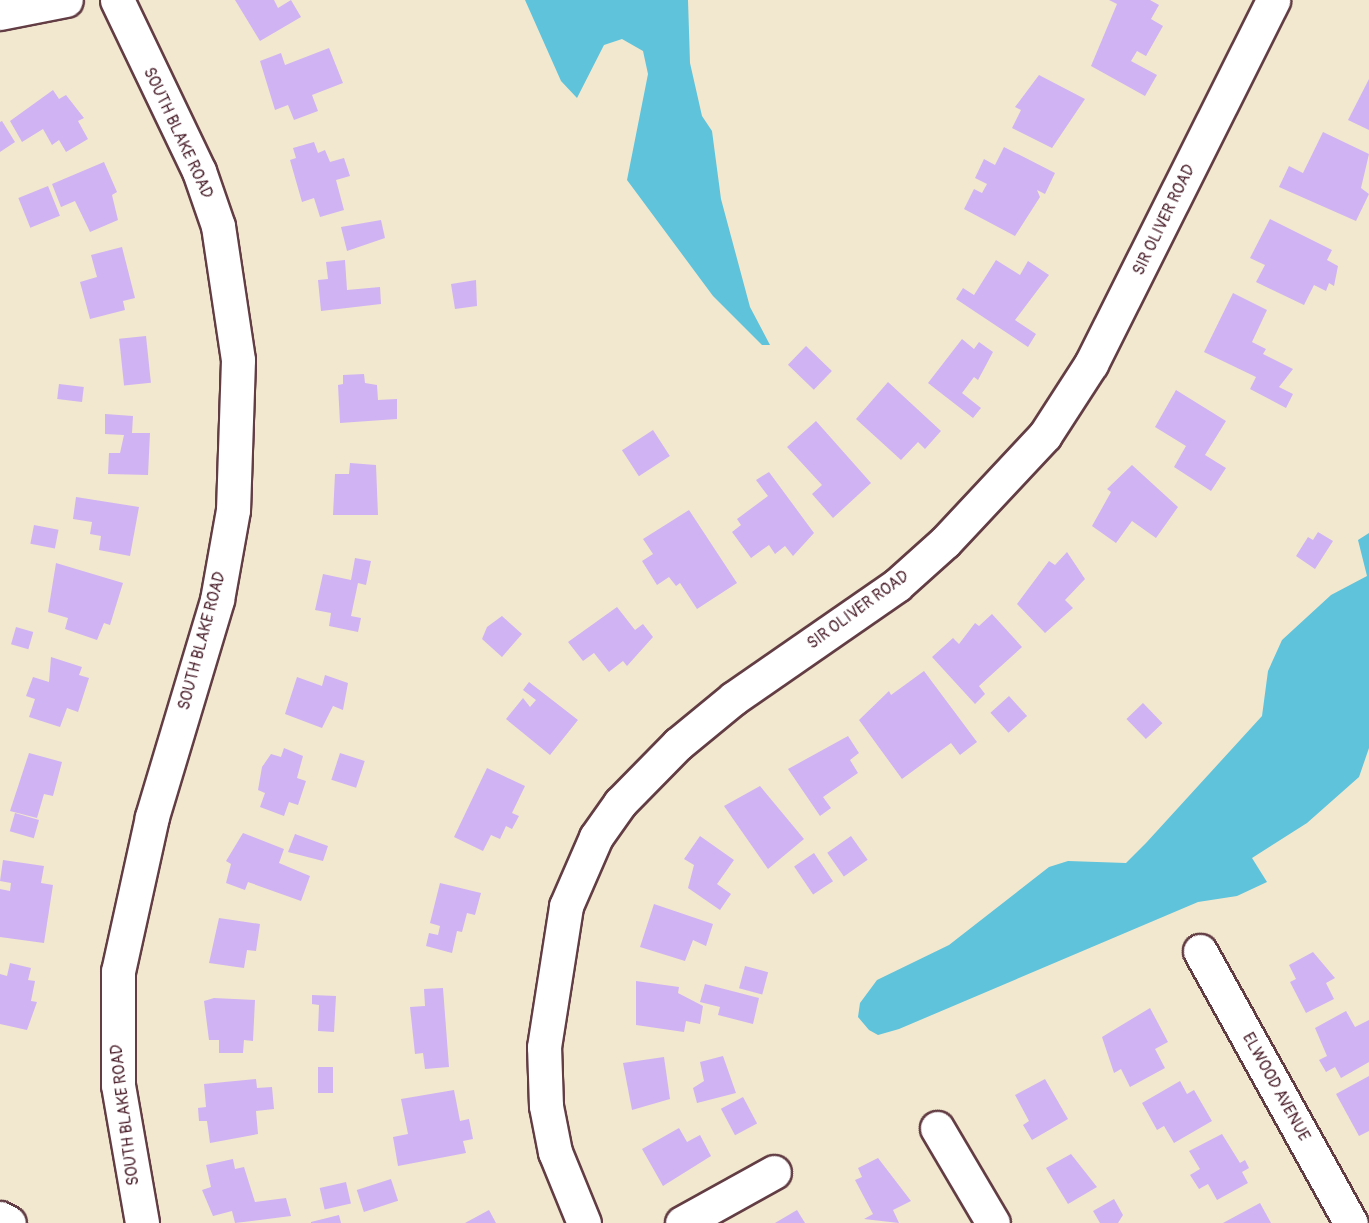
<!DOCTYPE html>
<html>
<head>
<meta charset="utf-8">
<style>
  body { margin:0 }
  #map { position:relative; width:1369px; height:1223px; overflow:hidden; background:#f2e8cf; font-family:Pangolin,sans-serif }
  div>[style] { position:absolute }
  .water>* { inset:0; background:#5ec3db }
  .building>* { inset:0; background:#d0b3f2; transform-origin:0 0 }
  .roads { filter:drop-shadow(2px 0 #633d44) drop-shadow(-2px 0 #633d44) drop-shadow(0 2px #633d44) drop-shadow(0 -2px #633d44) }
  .minor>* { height:33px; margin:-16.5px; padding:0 16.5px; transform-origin:16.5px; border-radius:16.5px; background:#fff }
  span { translate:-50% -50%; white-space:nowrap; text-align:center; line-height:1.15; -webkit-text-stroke:4.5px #fff; paint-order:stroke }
  .street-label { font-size:16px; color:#4a1f2b }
</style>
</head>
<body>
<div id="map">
  <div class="water">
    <div style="clip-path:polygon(525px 0,688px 0,690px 63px,702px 116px,712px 131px,721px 199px,750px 307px,770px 345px,762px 345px,713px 296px,627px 180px,648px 74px,643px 51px,622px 39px,604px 45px,577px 98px,561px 81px)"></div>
    <div style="clip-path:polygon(1369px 533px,1369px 748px,1359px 777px,1307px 823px,1252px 858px,1267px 882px,1237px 896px,1198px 902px,899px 1029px,878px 1035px,869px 1030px,858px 1017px,860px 1003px,877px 980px,949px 945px,1049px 867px,1068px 861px,1126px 863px,1146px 843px,1262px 716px,1268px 671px,1282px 640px,1331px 595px,1367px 576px,1358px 540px)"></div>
  </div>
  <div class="building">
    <div style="clip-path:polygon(235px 0,274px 0,278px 8px,291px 0,301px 17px,260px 41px)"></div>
    <div style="clip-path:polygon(1109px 0,1150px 0,1159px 5px,1151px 19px,1163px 26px,1146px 56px,1137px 51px,1131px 61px,1157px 75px,1145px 96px,1091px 66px,1117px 4px)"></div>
    <div style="clip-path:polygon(329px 48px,343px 83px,312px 95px,318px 111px,294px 120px,288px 105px,275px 110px,260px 61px,281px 53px,285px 65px)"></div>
    <div style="clip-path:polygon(1039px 75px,1085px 99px,1052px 148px,1012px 128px,1021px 110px,1015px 107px)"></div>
    <div style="clip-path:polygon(1369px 79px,1369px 130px,1348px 120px)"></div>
    <div style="clip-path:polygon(53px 90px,59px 99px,66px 95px,84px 118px,78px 121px,88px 139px,66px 152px,59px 140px,52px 145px,43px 129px,22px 142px,10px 121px)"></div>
    <div style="clip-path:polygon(2px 121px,15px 142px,0 152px,0 122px)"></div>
    <div style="clip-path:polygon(1323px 132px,1369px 154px,1361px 188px,1369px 194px,1356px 221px,1279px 187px,1289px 166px,1303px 173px)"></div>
    <div style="clip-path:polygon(314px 142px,318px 153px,325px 150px,330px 162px,344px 158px,350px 176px,336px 180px,344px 210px,320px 217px,314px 198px,302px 202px,290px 160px,296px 158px,293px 148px)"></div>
    <div style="clip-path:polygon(1004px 147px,1055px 173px,1045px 194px,1037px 190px,1040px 197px,1015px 236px,964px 209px,974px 189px,982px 193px,987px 184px,975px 178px,984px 159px,995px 165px)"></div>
    <div style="clip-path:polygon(104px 162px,117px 192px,112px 195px,118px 220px,90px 232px,75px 201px,61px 207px,52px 184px)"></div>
    <div style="left:48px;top:186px;width:32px;height:32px;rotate:68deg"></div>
    <div style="clip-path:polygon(1270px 219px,1332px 250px,1327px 260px,1338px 266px,1334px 286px,1329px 283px,1326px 291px,1314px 285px,1304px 305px,1256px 282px,1265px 265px,1250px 258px)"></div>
    <div style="clip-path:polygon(381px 220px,385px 238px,347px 251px,341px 227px)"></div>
    <div style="clip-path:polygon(122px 247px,135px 298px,123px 301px,125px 310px,90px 319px,80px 282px,97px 277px,91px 255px)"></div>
    <div style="clip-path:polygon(345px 260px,347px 290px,380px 287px,381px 304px,321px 311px,318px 280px,328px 279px,326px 262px)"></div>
    <div style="clip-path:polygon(996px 260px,1020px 275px,1028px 261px,1049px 275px,1015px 320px,1036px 334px,1028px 347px,956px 299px,963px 288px,974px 295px)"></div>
    <div style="clip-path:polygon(476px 280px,477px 306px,455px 309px,451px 284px)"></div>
    <div style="clip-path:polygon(1233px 293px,1267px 310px,1252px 342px,1266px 349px,1263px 354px,1293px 369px,1279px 387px,1293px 394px,1286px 408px,1250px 389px,1256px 377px,1204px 352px)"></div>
    <div style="left:146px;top:336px;width:47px;height:27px;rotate:84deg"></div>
    <div style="clip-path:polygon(962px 339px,974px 349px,979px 342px,993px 352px,978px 380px,974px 377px,962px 393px,981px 408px,973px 418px,928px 383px)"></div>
    <div style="left:806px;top:346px;width:36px;height:26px;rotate:44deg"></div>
    <div style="clip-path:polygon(364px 374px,365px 383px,377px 385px,378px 400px,397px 399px,397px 419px,340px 423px,338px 385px,343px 384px,343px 375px)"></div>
    <div style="clip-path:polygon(888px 382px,941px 431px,925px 449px,918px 442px,901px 460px,856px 419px)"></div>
    <div style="left:59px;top:384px;width:25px;height:15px;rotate:7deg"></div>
    <div style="clip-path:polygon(1176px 390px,1226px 421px,1205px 455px,1226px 468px,1211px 491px,1174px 467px,1186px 446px,1155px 427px)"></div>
    <div style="clip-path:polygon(105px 414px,133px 416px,132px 433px,150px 433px,148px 475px,108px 474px,109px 453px,120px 453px,124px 435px,105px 434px)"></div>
    <div style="clip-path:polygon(816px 421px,871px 483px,833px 518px,812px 494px,822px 485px,787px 447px)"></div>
    <div style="left:653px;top:430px;width:31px;height:37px;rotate:57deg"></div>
    <div style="clip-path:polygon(350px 463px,376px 465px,378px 515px,333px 515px,335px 474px,349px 474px)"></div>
    <div style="clip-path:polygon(1132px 465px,1178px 507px,1156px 538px,1132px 521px,1116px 543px,1092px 526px,1111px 492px,1107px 489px)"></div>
    <div style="clip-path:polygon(769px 472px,814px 533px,793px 556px,785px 546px,775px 554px,769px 545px,751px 558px,732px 532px,741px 525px,737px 519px,768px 496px,756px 480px)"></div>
    <div style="clip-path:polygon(76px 497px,139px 507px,130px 556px,99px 550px,101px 536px,90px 534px,92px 522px,73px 519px)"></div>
    <div style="clip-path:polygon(689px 510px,737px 583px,697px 609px,680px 583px,676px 586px,669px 577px,657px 585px,642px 561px,653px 554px,643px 539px)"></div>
    <div style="left:34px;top:525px;width:25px;height:19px;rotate:11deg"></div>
    <div style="clip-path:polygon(1318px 532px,1333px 541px,1315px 569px,1296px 556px,1308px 537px,1313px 540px)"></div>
    <div style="clip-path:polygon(1067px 552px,1085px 579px,1065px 600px,1073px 608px,1045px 633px,1017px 604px,1049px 561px,1055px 565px)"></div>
    <div style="clip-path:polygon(355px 558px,371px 561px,366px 585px,358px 583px,351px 616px,361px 618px,358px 632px,329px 626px,331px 613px,315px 610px,323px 574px,351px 580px)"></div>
    <div style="clip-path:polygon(56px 563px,123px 583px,110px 625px,104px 623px,97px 640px,65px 629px,68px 618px,48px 612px)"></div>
    <div style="clip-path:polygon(617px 607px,635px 630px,643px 624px,653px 637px,627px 666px,623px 661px,609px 672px,594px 653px,583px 661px,568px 642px)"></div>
    <div style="clip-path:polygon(992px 614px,1022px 647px,979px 686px,985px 694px,975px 704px,932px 657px,953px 638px,959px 644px,975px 623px,979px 626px)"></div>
    <div style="clip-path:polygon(502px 616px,522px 634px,502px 657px,482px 639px,487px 627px)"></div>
    <div style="left:16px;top:627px;width:18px;height:18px;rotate:16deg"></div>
    <div style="clip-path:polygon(51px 657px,82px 667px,79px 675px,89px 678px,78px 712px,67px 708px,60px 727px,29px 717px,35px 699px,26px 696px,33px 677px,49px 682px)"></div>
    <div style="clip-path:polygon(924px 671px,977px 742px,960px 755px,951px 743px,902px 779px,859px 720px,889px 691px,891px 695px)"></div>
    <div style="clip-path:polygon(325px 675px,348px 683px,343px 710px,333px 706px,322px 728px,285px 714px,297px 677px,322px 686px)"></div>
    <div style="clip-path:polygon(529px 682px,578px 720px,550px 755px,506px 719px,523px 698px,530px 707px,536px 700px,523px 690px)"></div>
    <div style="left:1009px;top:696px;width:27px;height:25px;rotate:48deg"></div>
    <div style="left:1143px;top:703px;width:28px;height:23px;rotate:46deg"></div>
    <div style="clip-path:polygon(848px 736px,859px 753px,850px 760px,858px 773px,823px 797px,831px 808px,820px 816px,788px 769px)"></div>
    <div style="clip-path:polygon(284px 748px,303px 756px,297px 778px,306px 781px,298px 805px,289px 802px,284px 816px,260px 807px,265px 793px,258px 790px,262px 767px,271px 754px,281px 757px)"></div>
    <div style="clip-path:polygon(29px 753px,62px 762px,53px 796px,44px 794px,37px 818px,10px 811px)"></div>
    <div style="left:340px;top:753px;width:26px;height:28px;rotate:18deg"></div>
    <div style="clip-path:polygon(487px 768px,525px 786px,512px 813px,519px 816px,512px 829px,506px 826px,500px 839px,491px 835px,483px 851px,454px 837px)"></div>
    <div style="clip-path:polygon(760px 786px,804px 839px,768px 869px,724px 806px)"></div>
    <div style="left:15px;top:813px;width:25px;height:19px;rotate:16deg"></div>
    <div style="clip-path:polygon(243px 833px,284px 849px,279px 863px,310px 876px,301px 901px,248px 882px,245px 890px,226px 883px,231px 864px,226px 861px)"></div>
    <div style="clip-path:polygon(295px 834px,328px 846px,323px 861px,288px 852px)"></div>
    <div style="clip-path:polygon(700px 836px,734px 860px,717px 884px,731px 894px,720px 910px,688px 888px,694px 865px,684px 859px)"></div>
    <div style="left:851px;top:836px;width:29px;height:29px;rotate:55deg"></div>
    <div style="left:814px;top:853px;width:34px;height:24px;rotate:56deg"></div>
    <div style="clip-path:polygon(3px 860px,44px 866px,41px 883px,53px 885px,44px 943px,0 937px,0 889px,10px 891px,11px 883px,0 881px)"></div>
    <div style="clip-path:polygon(440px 883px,481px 893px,475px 915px,467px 913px,462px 932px,457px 931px,452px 953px,426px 946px,429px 933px,438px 935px,440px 926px,430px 923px)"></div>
    <div style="clip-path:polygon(654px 904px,713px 924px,706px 946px,693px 940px,685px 961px,640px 947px)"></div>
    <div style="clip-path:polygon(219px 918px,260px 924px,256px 951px,247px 950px,244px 968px,209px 963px)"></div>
    <div style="clip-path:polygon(1313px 952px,1335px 978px,1326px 983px,1334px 999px,1306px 1013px,1290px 982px,1296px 979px,1289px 965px)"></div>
    <div style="clip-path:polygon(10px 963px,31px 968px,28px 980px,35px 981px,31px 1001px,37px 1002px,27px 1030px,0 1024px,0 974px,7px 976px)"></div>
    <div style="left:745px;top:966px;width:24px;height:23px;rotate:15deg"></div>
    <div style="clip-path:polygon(636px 981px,679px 987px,678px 993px,703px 1006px,700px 1024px,686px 1021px,684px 1032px,636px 1025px)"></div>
    <div style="clip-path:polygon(705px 984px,759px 998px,753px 1024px,718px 1015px,720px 1007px,700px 1002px)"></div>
    <div style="clip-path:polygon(443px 988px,449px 1067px,425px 1069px,423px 1053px,415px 1054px,410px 1007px,425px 1006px,424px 989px)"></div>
    <div style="clip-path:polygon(312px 995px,336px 996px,334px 1032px,318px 1031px,319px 1005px,312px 1004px)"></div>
    <div style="clip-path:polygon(214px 998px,255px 1000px,253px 1041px,244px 1040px,243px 1053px,219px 1053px,219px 1040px,209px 1040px,204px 1001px)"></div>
    <div style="clip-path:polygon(1150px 1008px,1168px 1042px,1155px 1049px,1165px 1068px,1130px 1087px,1121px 1069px,1114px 1073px,1102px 1037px)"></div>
    <div style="clip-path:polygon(1346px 1011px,1355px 1027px,1369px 1020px,1369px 1062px,1341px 1078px,1335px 1067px,1326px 1072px,1319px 1060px,1327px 1056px,1315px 1028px)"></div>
    <div style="clip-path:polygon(723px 1056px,736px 1093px,697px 1103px,693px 1088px,704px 1081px,700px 1062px)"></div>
    <div style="clip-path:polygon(664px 1057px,670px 1099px,632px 1110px,623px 1063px)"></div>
    <div style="left:318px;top:1067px;width:15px;height:26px"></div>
    <div style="clip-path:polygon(1369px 1076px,1369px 1131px,1359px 1136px,1336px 1094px)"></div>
    <div style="clip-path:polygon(256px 1079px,257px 1088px,272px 1087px,274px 1109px,256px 1111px,258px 1134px,210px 1143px,207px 1121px,199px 1121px,198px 1108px,206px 1107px,204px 1084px)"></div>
    <div style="clip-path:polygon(1045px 1079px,1068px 1119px,1032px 1140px,1023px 1125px,1029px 1121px,1015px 1095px)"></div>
    <div style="clip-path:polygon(1180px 1081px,1187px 1094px,1194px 1090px,1212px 1121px,1174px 1143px,1164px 1126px,1157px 1130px,1142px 1103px)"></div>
    <div style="clip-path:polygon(454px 1090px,460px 1121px,469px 1119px,473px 1139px,463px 1141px,466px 1153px,398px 1166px,393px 1137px,408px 1134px,401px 1099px)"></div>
    <div style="left:743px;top:1097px;width:30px;height:25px;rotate:62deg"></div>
    <div style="clip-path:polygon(679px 1128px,687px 1142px,700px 1135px,711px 1156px,663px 1186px,642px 1149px)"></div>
    <div style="clip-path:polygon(1222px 1134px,1240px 1163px,1245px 1160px,1249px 1168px,1242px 1172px,1248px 1183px,1217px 1200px,1208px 1184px,1199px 1189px,1190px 1175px,1200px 1169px,1189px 1151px)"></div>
    <div style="clip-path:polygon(1071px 1154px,1097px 1187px,1068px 1204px,1046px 1168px)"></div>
    <div style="clip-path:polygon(878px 1158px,911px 1201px,893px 1210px,899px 1223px,864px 1219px,873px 1214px,855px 1180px,862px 1177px,858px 1168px)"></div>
    <div style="clip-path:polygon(233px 1159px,235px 1169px,244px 1167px,255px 1202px,286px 1198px,291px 1216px,235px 1223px,232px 1211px,213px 1216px,202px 1190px,211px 1187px,206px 1165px)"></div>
    <div style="left:391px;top:1179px;width:23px;height:36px;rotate:72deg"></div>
    <div style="left:346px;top:1182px;width:22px;height:27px;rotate:77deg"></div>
    <div style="clip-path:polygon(1114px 1199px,1123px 1215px,1118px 1223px,1100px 1223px,1093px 1211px)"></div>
    <div style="clip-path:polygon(1260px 1203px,1271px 1223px,1223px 1223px)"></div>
    <div style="clip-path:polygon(489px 1210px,496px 1223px,465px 1223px)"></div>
    <div style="clip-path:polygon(797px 1210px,805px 1223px,775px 1223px)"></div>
    <div style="clip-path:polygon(339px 1215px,341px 1223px,311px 1223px,311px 1222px)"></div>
  </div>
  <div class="roads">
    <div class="minor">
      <div style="left:117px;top:0;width:190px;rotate:64.4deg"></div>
      <div style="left:199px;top:171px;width:58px;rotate:70.9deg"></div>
      <div style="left:218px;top:226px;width:135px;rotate:81.5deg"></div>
      <div style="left:238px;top:360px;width:150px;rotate:91.9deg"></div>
      <div style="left:233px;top:510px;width:91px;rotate:100.1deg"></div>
      <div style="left:217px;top:600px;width:227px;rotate:106.7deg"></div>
      <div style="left:152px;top:817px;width:158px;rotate:102.4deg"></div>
      <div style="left:118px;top:971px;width:114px;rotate:90deg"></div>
      <div style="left:118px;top:1085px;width:140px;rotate:80.1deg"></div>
      <div style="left:0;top:13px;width:67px;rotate:-11.1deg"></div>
      <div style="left:1200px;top:951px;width:311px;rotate:61deg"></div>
      <div style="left:937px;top:1128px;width:110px;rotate:59.5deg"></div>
      <div style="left:0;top:1218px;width:10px;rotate:29deg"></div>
      <div style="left:584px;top:1223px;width:77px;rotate:-112.2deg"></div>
      <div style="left:555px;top:1152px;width:47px;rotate:-101.1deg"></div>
      <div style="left:546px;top:1106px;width:59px;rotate:-91.9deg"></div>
      <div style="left:544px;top:1047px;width:143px;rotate:-81.1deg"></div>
      <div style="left:566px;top:906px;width:75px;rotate:-66.5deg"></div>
      <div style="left:596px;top:837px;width:42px;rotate:-54.8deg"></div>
      <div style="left:620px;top:803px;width:83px;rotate:-45.5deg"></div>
      <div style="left:678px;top:744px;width:72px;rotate:-39.4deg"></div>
      <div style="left:734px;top:698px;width:198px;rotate:-34.7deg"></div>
      <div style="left:897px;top:585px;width:64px;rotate:-41.9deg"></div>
      <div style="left:945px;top:542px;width:146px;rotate:-46.9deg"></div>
      <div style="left:1045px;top:435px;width:85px;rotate:-57.1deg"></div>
      <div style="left:1091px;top:364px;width:407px;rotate:-63.4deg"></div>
      <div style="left:682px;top:1223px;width:105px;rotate:-29deg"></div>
    </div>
  </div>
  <div class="street-label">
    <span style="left:178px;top:133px;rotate:65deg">SOUTH BLAKE ROAD</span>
    <span style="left:1164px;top:220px;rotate:-64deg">SIR OLIVER ROAD</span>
    <span style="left:858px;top:610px;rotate:-36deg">SIR OLIVER ROAD</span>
    <span style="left:202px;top:641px;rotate:-75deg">SOUTH BLAKE ROAD</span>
    <span style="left:1276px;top:1087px;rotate:61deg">ELWOOD AVENUE</span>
    <span style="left:125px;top:1115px;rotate:-97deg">SOUTH BLAKE ROAD</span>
  </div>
</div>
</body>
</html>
